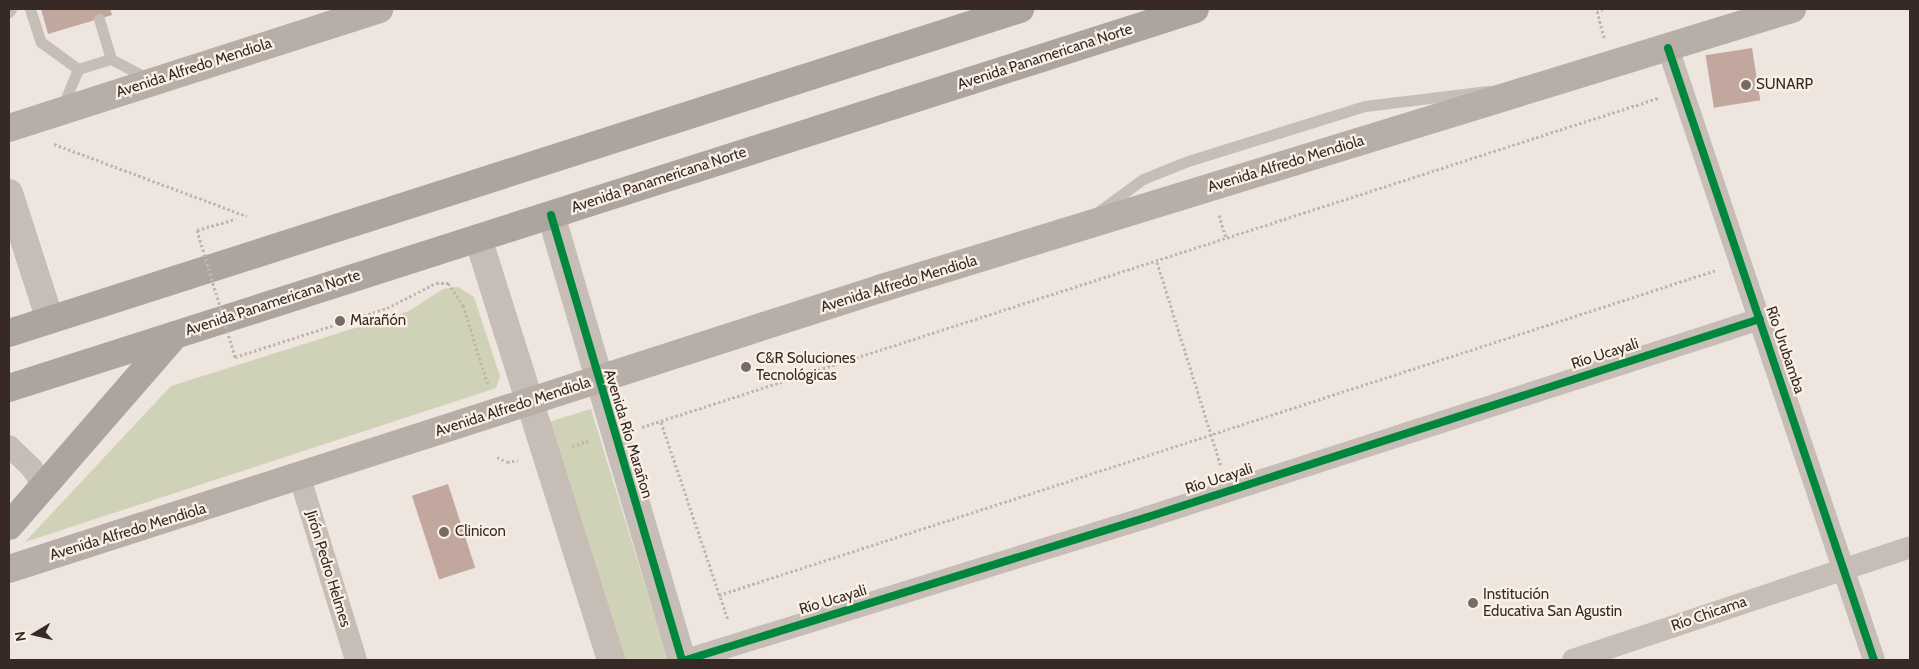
<!DOCTYPE html>
<html>
<head>
<meta charset="utf-8">
<style>
  body { margin:0 }
  #map { position:relative; width:1919px; height:669px; overflow:hidden; background:#ede5de; font-family:Cabin,sans-serif }
  div>[style] { position:absolute }
  .green>* { inset:0; background:#cfd2b7; transform-origin:0 0 }
  .building>* { inset:0; background:#c2a79f; transform-origin:0 0 }
  .path>* { height:3px; margin-top:-1.5px; transform-origin:0; background:repeating-linear-gradient(90deg,#beb6b0 0 2.5px,transparent 0 5px) }
  .service>* { height:11px; margin:-5.5px; padding:0 5.5px; transform-origin:5.5px; border-radius:5.5px; background:#c6bdb7 }
  .minor>* { height:22px; margin:-11px; padding:0 11px; transform-origin:11px; border-radius:11px; background:#c6bdb7 }
  .tertiary>* { height:28px; margin:-14px; padding:0 14px; transform-origin:14px; border-radius:14px; background:#c6bdb7 }
  .secondary>* { height:28px; margin:-14px; padding:0 14px; transform-origin:14px; border-radius:14px; background:#b7aea8 }
  .motorway>* { height:28px; margin:-14px; padding:0 14px; transform-origin:14px; border-radius:14px; background:#aca49e }
  .path-bridge>* { height:3px; margin-top:-1.5px; transform-origin:0; background:repeating-linear-gradient(90deg,#beb6b0 0 2.5px,transparent 0 5px) }
  .cycleway>* { height:8px; margin:-4px; padding:0 4px; transform-origin:4px; border-radius:4px; background:#00873e }
  .dots>* { width:14px; height:14px; translate:-50% -50%; box-sizing:border-box; border:2px solid #fbf0e5; border-radius:50% }
  span { translate:-50% -50%; white-space:nowrap; text-align:center; line-height:1.15; -webkit-text-stroke:4.5px #fbf0e5; paint-order:stroke }
  .street-label { font-size:15px; color:#372a26 }
  .poi-label { font-size:15px; color:#372a26 }
  .left { translate:0 -50%; text-align:left }
  .frame { position:absolute; inset:0; border:10px solid #372a26; pointer-events:none }
  .north { position:absolute; left:10px; top:609px; width:50px; height:50px; -webkit-text-stroke:4px #fbf0e5; paint-order:stroke; rotate:261deg; font-size:14px; font-weight:700; line-height:20px; text-align:center; color:#372a26 }
  .north::after { content:''; display:block; margin:auto; width:18px; height:22px; background:#372a26; clip-path:polygon(50% 0,100% 100%,50% 72%,0 100%) }
</style>
</head>
<body>
<div id="map">
  <div class="green">
    <div style="clip-path:polygon(458px 287px,474px 297px,500px 376px,496px 388px,25px 542px,171px 386px,409px 311px,443px 289px)"></div>
    <div style="left:591px;top:409px;width:263px;height:46px;rotate:73deg"></div>
  </div>
  <div class="building">
    <div style="clip-path:polygon(41px 9px,110px 9px,112px 15px,48px 34px)"></div>
    <div style="left:1752px;top:48px;width:53px;height:47px;rotate:81deg"></div>
    <div style="left:448px;top:484px;width:88px;height:38px;rotate:72deg"></div>
  </div>
  <div class="path">
    <div style="left:1603px;top:9px;width:6px;rotate:162deg"></div>
    <div style="left:1597px;top:11px;width:28px;rotate:75deg"></div>
    <div style="left:54px;top:144px;width:206px;rotate:20.5deg"></div>
    <div style="left:1219px;top:215px;width:24px;rotate:73deg"></div>
    <div style="left:197px;top:230px;width:40px;rotate:-16deg"></div>
    <div style="left:1157px;top:262px;width:214px;rotate:72.6deg"></div>
    <div style="left:235px;top:357px;width:160px;rotate:-17.9deg"></div>
    <div style="left:387px;top:308px;width:55px;rotate:-27deg"></div>
    <div style="left:436px;top:283px;width:12px"></div>
    <div style="left:448px;top:283px;width:27px;rotate:56deg"></div>
    <div style="left:463px;top:305px;width:84px;rotate:72.6deg"></div>
    <div style="left:661px;top:422px;width:209px;rotate:71.3deg"></div>
    <div style="left:642px;top:427px;width:1068px;rotate:-17.94deg"></div>
    <div style="left:572px;top:446px;width:17px;rotate:-17deg"></div>
    <div style="left:497px;top:457px;width:11px;rotate:27deg"></div>
    <div style="left:507px;top:462px;width:11px;rotate:-10deg"></div>
    <div style="left:719px;top:595px;width:1049px;rotate:-18.05deg"></div>
  </div>
  <div class="service">
    <div style="left:30px;top:9px;width:35px;rotate:72deg"></div>
    <div style="left:41px;top:42px;width:46px;rotate:36.1deg"></div>
    <div style="left:9px;top:12px;width:4px;rotate:-56deg"></div>
    <div style="left:99px;top:19px;width:42px;rotate:73.3deg"></div>
    <div style="left:62px;top:108px;width:42px;rotate:-67.7deg"></div>
    <div style="left:78px;top:69px;width:34px;rotate:-17deg"></div>
    <div style="left:111px;top:59px;width:43px;rotate:27.8deg"></div>
    <div style="left:1098px;top:212px;width:56px;rotate:-36.3deg"></div>
    <div style="left:1143px;top:179px;width:48px;rotate:-21.8deg"></div>
    <div style="left:1188px;top:161px;width:185px;rotate:-17.3deg"></div>
    <div style="left:1365px;top:106px;width:124px;rotate:-7deg"></div>
  </div>
  <div class="minor">
    <div style="left:1668px;top:48px;width:646px;rotate:71.4deg"></div>
    <div style="left:9px;top:446px;width:30px;rotate:44deg"></div>
    <div style="left:31px;top:467px;width:22px;rotate:56deg"></div>
    <div style="left:300px;top:478px;width:190px;rotate:72.9deg"></div>
    <div style="left:686px;top:660px;width:484px;rotate:-17.2deg"></div>
    <div style="left:1148px;top:517px;width:643px;rotate:-17.93deg"></div>
    <div style="left:1573px;top:660px;width:355px;rotate:-18.5deg"></div>
  </div>
  <div class="tertiary">
    <div style="left:9px;top:193px;width:133px;rotate:72.1deg"></div>
    <div style="left:551px;top:215px;width:464px;rotate:73.6deg"></div>
    <div style="left:478px;top:238px;width:442px;rotate:72.5deg"></div>
  </div>
  <div class="secondary">
    <div style="left:9px;top:128px;width:389px;rotate:-17.8deg"></div>
    <div style="left:9px;top:569px;width:917px;rotate:-17.84deg"></div>
    <div style="left:882px;top:288px;width:952px;rotate:-17.05deg"></div>
  </div>
  <div class="motorway">
    <div style="left:9px;top:333px;width:1062px;rotate:-17.77deg"></div>
    <div style="left:9px;top:388px;width:1245px;rotate:-17.72deg"></div>
    <div style="left:9px;top:526px;width:253px;rotate:-49deg"></div>
  </div>
  <div class="path-bridge">
    <div style="left:197px;top:230px;width:133px;rotate:73.3deg"></div>
  </div>
  <div class="cycleway">
    <div style="left:1668px;top:48px;width:646px;rotate:71.4deg"></div>
    <div style="left:551px;top:215px;width:464px;rotate:73.6deg"></div>
    <div style="left:686px;top:660px;width:484px;rotate:-17.2deg"></div>
    <div style="left:1148px;top:517px;width:643px;rotate:-17.93deg"></div>
  </div>
  <div class="dots">
    <div style="left:1746px;top:85px;background:#776b66"></div>
    <div style="left:340px;top:321px;background:#776b66"></div>
    <div style="left:746px;top:367px;background:#776b66"></div>
    <div style="left:444px;top:532px;background:#776b66"></div>
    <div style="left:1473px;top:603px;background:#776b66"></div>
  </div>
  <div class="street-label">
    <span style="left:1045px;top:57px;rotate:-18deg">Avenida Panamericana Norte</span>
    <span style="left:194px;top:68px;rotate:-18deg">Avenida Alfredo Mendiola</span>
    <span style="left:1286px;top:164px;rotate:-17deg">Avenida Alfredo Mendiola</span>
    <span style="left:659px;top:180px;rotate:-18deg">Avenida Panamericana Norte</span>
    <span style="left:899px;top:284px;rotate:-17deg">Avenida Alfredo Mendiola</span>
    <span style="left:273px;top:303px;rotate:-18deg">Avenida Panamericana Norte</span>
    <span style="left:1785px;top:350px;rotate:71deg">Río Urubamba</span>
    <span style="left:1605px;top:354px;rotate:-18deg">Río Ucayali</span>
    <span style="left:513px;top:407px;rotate:-18deg">Avenida Alfredo Mendiola</span>
    <span style="left:628px;top:434px;rotate:73deg">Avenida Río Marañon</span>
    <span style="left:1219px;top:479px;rotate:-18deg">Río Ucayali</span>
    <span style="left:128px;top:532px;rotate:-17deg">Avenida Alfredo Mendiola</span>
    <span style="left:328px;top:569px;rotate:73deg">Jirón Pedro Helmes</span>
    <span style="left:833px;top:600px;rotate:-17deg">Río Ucayali</span>
    <span style="left:1709px;top:614px;rotate:-19deg">Río Chicama</span>
  </div>
  <div class="poi-label">
    <span class="left" style="left:1756px;top:85px">SUNARP</span>
    <span class="left" style="left:350px;top:321px">Marañón</span>
    <span class="left" style="left:756px;top:367px">C&amp;R Soluciones<br>Tecnológicas</span>
    <span class="left" style="left:455px;top:532px">Clinicon</span>
    <span class="left" style="left:1483px;top:603px">Institución<br>Educativa San Agustin</span>
  </div>
  <div class="frame"></div>
  <div class="north">N</div>
</div>
</body>
</html>
